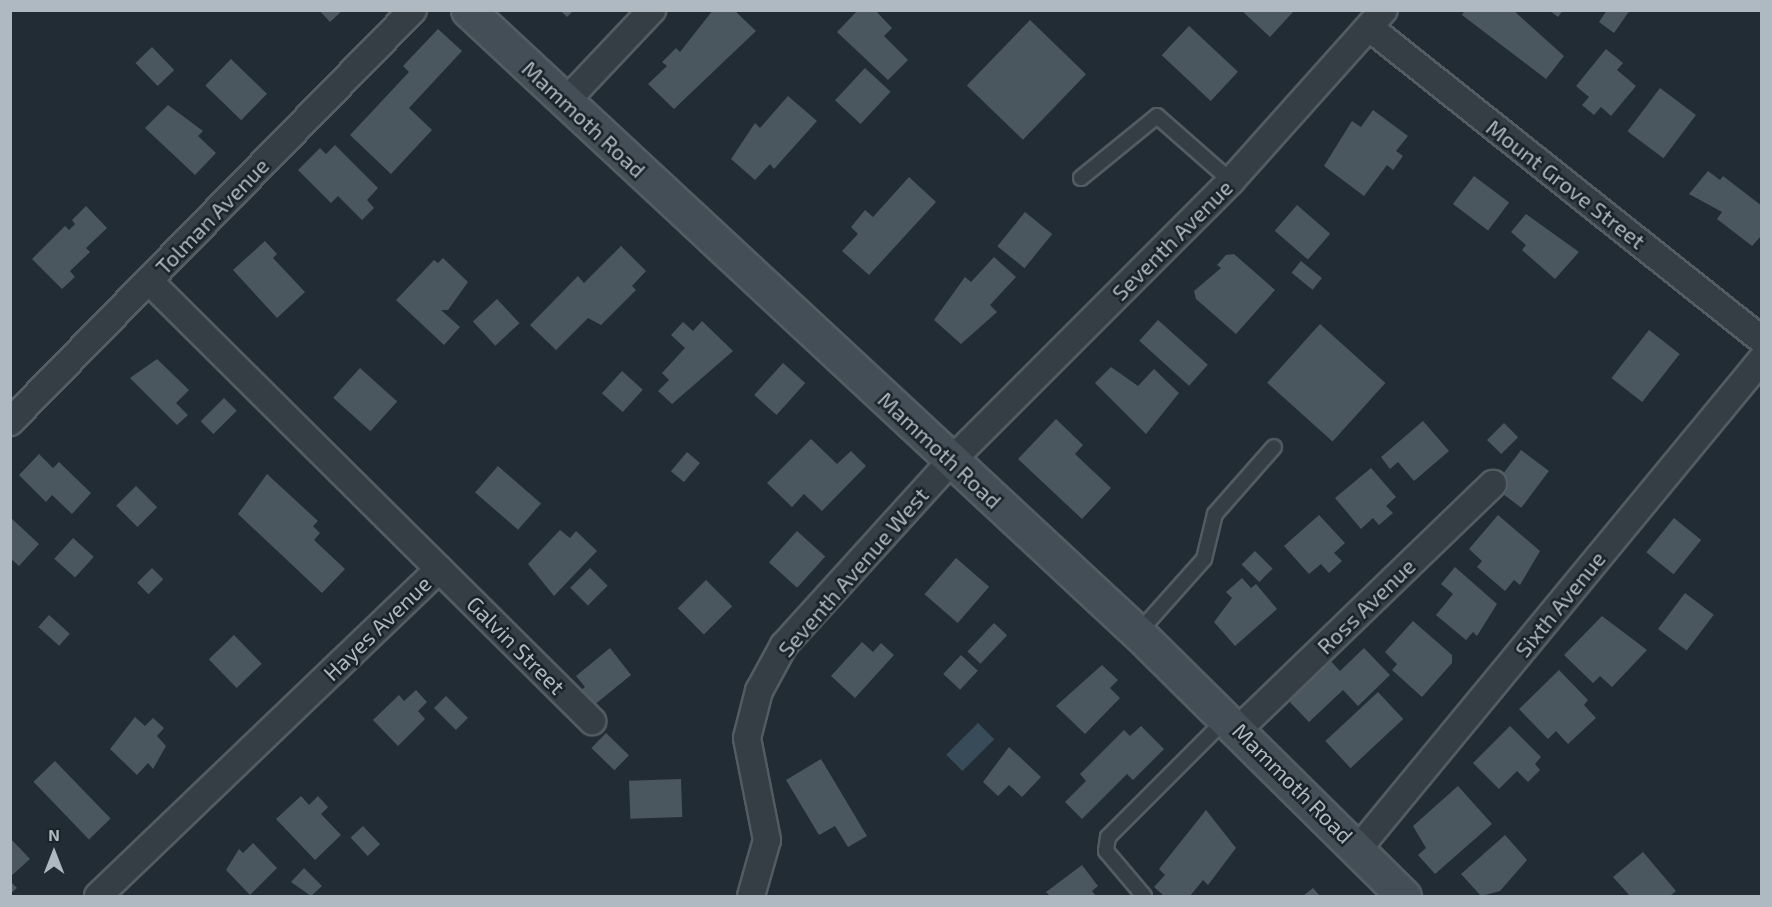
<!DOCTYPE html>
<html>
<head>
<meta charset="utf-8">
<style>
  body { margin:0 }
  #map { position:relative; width:1772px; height:907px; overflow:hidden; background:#222c34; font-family:"Exo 2",sans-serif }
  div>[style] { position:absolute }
  .water>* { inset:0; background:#374b59; transform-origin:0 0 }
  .building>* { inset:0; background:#4a575f; transform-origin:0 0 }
  .roads { filter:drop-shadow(2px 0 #525c62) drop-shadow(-2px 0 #525c62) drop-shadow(0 2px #525c62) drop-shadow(0 -2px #525c62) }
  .lane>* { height:14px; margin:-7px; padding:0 7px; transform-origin:7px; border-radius:7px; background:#353e45 }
  .street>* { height:26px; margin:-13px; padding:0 13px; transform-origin:13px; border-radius:13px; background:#353e45 }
  .secondary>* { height:33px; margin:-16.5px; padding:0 16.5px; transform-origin:16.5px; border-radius:16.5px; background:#434e57 }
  span { translate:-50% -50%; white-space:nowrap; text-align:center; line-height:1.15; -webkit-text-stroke:5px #1a2329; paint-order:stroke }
  .street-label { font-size:22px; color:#afb9c1 }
  .frame { position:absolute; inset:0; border:12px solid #afb9c1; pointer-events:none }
  .north { position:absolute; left:24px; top:823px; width:60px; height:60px; -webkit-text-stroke:4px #1a2329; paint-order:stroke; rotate:0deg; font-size:16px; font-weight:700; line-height:24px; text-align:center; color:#afb9c1 }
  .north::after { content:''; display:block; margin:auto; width:21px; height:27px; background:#afb9c1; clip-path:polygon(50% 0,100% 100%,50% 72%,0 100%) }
</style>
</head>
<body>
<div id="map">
  <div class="water">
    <div style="left:978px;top:723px;width:23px;height:45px;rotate:45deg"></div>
  </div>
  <div class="building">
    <div style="clip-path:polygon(319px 10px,343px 10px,330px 22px)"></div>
    <div style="clip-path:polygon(560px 10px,574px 10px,567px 17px)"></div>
    <div style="clip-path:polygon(713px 10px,734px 10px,756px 31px,674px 109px,648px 84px,667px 66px,662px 62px,676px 48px,680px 52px)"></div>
    <div style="clip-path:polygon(858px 10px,875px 10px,892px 28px,884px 36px,908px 60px,888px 80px,837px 32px)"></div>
    <div style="clip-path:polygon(1241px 10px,1291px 10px,1293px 12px,1270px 37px)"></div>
    <div style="clip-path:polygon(1465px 10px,1513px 10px,1564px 56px,1546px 79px,1462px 15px)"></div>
    <div style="clip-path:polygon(1549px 10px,1563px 10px,1558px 17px)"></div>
    <div style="clip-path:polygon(1607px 10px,1630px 10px,1614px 33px,1599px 22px)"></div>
    <div style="left:1030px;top:20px;width:78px;height:91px;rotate:44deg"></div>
    <div style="left:1189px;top:26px;width:67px;height:40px;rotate:43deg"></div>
    <div style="clip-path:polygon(438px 29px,462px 51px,409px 108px,432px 130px,391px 174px,350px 135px,409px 72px,403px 66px)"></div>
    <div style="left:152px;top:47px;width:32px;height:23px;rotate:46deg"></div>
    <div style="clip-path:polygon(1606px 49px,1623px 63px,1617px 70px,1636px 86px,1611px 116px,1601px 107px,1594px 115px,1582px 105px,1589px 97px,1576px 86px)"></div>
    <div style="left:231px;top:59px;width:50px;height:37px;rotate:44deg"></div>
    <div style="left:865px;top:68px;width:35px;height:44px;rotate:43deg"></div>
    <div style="left:1660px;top:88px;width:45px;height:54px;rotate:37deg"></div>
    <div style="clip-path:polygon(788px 96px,817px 121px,774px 169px,770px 164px,755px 180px,731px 159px,755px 123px,760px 128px)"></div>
    <div style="clip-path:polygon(168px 105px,203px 131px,198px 136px,216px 153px,195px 175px,145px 128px)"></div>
    <div style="clip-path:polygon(1373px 110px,1408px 136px,1396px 151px,1403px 156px,1393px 170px,1387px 165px,1364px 196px,1324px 166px,1352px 121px,1361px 127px)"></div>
    <div style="clip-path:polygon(335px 145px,378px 188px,367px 200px,374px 208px,362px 220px,338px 196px,331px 203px,298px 170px,320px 148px,326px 154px)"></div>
    <div style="clip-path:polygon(1708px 171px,1720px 180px,1723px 176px,1762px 206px,1762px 235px,1752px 246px,1717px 219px,1722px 212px,1689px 194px)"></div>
    <div style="left:1474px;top:176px;width:44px;height:35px;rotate:37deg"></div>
    <div style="clip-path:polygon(909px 177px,936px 202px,869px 275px,842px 251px,858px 234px,851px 227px,865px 210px,873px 217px)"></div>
    <div style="left:1297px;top:205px;width:44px;height:34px;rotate:41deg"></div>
    <div style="clip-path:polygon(86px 206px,107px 228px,86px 248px,90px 252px,70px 271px,75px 277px,62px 289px,32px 259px,65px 226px,69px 230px,75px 224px,72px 220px)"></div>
    <div style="left:1025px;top:212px;width:35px;height:44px;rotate:39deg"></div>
    <div style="clip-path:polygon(1526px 214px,1579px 252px,1555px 279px,1522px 250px,1526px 245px,1511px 232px)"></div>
    <div style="clip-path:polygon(265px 241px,277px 254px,273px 258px,305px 292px,277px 318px,233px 270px)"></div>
    <div style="clip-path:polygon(621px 246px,646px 271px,632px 286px,636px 290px,601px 325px,588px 318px,556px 350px,530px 325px,578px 276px,584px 283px)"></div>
    <div style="clip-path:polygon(1234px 254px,1275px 290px,1236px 334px,1196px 299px,1194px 291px,1221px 268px,1217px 265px,1226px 255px)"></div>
    <div style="clip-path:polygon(994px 257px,1016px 277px,990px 305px,997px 312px,961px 344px,934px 320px,965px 277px,971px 282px)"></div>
    <div style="clip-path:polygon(443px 258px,468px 282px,448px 310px,441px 310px,460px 327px,444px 345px,396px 300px,434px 260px,438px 263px)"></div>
    <div style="left:1301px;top:261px;width:27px;height:15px;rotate:39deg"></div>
    <div style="left:497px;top:299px;width:33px;height:33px;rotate:47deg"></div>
    <div style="left:1158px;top:320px;width:67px;height:28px;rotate:42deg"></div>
    <div style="clip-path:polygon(702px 321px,733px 351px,672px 404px,658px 391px,669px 380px,662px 373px,685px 348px,671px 335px,683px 322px,693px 331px)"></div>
    <div style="left:1320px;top:324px;width:88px;height:79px;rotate:42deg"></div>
    <div style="left:1649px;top:330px;width:39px;height:61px;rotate:38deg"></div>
    <div style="clip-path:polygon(157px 359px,189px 390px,176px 403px,188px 415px,177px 425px,130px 378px)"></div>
    <div style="left:783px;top:363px;width:30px;height:43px;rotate:42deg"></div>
    <div style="clip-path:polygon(1111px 367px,1138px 386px,1154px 369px,1179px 393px,1146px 434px,1095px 383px)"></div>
    <div style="left:360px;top:368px;width:50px;height:40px;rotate:42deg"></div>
    <div style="left:622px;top:371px;width:28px;height:30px;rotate:42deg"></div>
    <div style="left:224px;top:398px;width:18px;height:33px;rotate:45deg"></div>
    <div style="clip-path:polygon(1056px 419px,1083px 445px,1075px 454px,1111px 488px,1082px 519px,1018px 459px)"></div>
    <div style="clip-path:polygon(1423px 421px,1449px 451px,1414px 481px,1398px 462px,1390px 469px,1381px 457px)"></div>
    <div style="left:1504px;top:423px;width:20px;height:24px;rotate:45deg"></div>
    <div style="clip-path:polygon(811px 439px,837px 464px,851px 451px,866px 466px,822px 511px,804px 494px,792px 507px,767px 483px)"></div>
    <div style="left:1521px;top:450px;width:35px;height:46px;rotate:37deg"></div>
    <div style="left:687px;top:452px;width:17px;height:25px;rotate:40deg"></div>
    <div style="clip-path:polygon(39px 454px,53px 468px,59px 462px,91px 493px,72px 514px,52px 495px,46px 502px,19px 475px)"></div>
    <div style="left:498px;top:466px;width:57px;height:35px;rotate:41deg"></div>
    <div style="clip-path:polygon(1371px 468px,1396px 497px,1386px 506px,1393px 513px,1379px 525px,1373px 518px,1361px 529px,1335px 498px)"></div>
    <div style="clip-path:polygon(267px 474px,318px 521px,313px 526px,320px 533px,314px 540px,345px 569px,322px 593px,238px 514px)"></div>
    <div style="left:136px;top:486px;width:30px;height:28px;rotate:45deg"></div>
    <div style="clip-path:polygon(1319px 515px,1345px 543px,1334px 553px,1342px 561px,1329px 573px,1321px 564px,1309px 574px,1284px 546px)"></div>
    <div style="clip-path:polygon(1498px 515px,1540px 551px,1520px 585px,1514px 580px,1505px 591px,1477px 567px,1482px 561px,1469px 549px)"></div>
    <div style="clip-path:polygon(10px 517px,39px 544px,19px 566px,10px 558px)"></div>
    <div style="left:1674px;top:518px;width:35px;height:44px;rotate:39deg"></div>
    <div style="clip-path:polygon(560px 530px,570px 538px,576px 531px,597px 551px,554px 596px,528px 564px)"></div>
    <div style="left:797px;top:531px;width:38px;height:42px;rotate:42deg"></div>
    <div style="left:73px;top:538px;width:28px;height:28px;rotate:42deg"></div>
    <div style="left:1255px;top:551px;width:25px;height:19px;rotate:45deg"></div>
    <div style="left:956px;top:558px;width:44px;height:48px;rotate:41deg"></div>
    <div style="clip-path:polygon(1455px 567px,1497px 604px,1477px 636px,1473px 632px,1466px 640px,1436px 615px,1453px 594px,1441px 584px)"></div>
    <div style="left:152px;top:568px;width:16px;height:21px;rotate:45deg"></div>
    <div style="left:590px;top:568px;width:25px;height:28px;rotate:45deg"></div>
    <div style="clip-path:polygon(1242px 578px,1251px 588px,1256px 584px,1277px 609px,1235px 646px,1214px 622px,1232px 598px,1226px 592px)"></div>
    <div style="left:706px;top:580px;width:37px;height:40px;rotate:45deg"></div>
    <div style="left:1685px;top:593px;width:36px;height:45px;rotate:37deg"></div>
    <div style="left:49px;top:615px;width:28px;height:16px;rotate:42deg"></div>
    <div style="clip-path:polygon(1602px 616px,1647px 650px,1612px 687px,1600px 676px,1593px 683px,1564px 655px)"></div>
    <div style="clip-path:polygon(1413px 621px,1452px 655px,1452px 663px,1422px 697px,1392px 670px,1397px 664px,1385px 652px)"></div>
    <div style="left:994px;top:623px;width:18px;height:39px;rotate:43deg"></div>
    <div style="left:234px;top:635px;width:40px;height:35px;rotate:46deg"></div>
    <div style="clip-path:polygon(862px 642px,873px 652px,881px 643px,894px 655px,855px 698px,831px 676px)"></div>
    <div style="clip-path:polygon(610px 648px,631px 675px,588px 710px,576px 694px,585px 687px,576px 676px)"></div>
    <div style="clip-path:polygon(1364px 648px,1390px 675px,1358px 706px,1343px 690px,1309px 722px,1285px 697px,1328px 658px,1340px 671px)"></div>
    <div style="left:961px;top:655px;width:23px;height:26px;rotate:43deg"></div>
    <div style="clip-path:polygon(1102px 665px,1118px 680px,1110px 688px,1120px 698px,1085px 734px,1056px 706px)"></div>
    <div style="clip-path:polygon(1559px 670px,1588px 700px,1584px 705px,1596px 718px,1568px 744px,1556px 731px,1548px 739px,1519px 709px)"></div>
    <div style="clip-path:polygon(416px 690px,427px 702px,418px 711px,425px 719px,398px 746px,373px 720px,399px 695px,404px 701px)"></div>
    <div style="left:1378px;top:692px;width:37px;height:72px;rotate:47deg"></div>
    <div style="left:446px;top:696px;width:31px;height:17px;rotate:45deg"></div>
    <div style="clip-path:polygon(135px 717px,145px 726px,153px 718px,164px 728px,157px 736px,166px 746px,153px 769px,148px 763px,137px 775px,110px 749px)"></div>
    <div style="clip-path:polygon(1141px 726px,1164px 749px,1133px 780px,1127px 774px,1082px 819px,1065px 802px,1086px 781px,1080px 774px,1124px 730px,1130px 736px)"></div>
    <div style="clip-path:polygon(1510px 726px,1541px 757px,1535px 764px,1540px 770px,1528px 782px,1517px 771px,1499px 789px,1473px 763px)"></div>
    <div style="left:606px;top:733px;width:32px;height:21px;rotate:44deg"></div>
    <div style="clip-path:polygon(1009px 747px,1041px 777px,1022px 797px,1009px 785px,998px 796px,983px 782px)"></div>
    <div style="clip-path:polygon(821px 759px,867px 836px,848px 847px,835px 826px,819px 835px,786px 780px)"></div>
    <div style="left:55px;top:761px;width:80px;height:30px;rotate:46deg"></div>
    <div style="left:681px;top:779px;width:38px;height:52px;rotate:88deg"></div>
    <div style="clip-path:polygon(1458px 786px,1492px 824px,1435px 874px,1418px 855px,1426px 848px,1413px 826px)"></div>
    <div style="clip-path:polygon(301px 796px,309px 805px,318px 796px,328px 807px,321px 814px,341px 835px,315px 860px,276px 819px)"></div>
    <div style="clip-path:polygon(1206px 810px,1236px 848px,1208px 885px,1203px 880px,1190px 896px,1164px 896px,1154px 887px,1165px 875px,1159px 869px)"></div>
    <div style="left:363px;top:826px;width:25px;height:17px;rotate:47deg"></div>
    <div style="clip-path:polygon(1505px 835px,1527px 860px,1500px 891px,1481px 896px,1461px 874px)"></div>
    <div style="clip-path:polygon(10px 838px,30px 859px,10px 877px)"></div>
    <div style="clip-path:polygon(253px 843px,277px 868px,250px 895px,226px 870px,239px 849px,243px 853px)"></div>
    <div style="clip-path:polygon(1643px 852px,1676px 891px,1670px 896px,1630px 896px,1613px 877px)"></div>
    <div style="clip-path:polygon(1082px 865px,1098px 886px,1092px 891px,1096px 896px,1050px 896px,1046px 892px)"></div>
    <div style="clip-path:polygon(304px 868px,322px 886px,311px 896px,291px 882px)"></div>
    <div style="clip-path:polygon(10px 881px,17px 888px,10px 894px)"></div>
    <div style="clip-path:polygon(1313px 888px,1320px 896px,1303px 896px)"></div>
  </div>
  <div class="roads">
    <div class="lane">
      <div style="left:1081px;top:178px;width:98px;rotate:-39.2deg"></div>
      <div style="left:1157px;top:116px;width:98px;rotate:41.3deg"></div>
      <div style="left:1138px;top:633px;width:99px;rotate:-48.3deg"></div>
      <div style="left:1204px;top:559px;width:46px;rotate:-76.3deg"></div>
      <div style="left:1215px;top:514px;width:89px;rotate:-48.6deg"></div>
      <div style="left:1144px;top:896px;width:59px;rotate:-130.2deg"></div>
      <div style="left:1106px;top:851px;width:14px;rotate:-82deg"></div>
      <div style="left:1108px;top:837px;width:167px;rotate:-45deg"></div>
    </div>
    <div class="street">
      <div style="left:1370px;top:28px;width:501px;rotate:38.52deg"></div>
      <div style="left:565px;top:102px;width:127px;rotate:-46.6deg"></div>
      <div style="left:10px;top:422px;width:576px;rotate:-45.63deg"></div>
      <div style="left:439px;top:569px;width:216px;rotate:44.8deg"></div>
      <div style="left:1239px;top:729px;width:353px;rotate:-44deg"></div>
      <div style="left:1358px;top:849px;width:635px;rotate:-50.49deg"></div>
      <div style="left:98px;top:896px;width:472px;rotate:-43.8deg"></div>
      <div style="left:439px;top:569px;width:409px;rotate:-135.2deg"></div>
      <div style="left:751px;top:896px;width:58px;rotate:-74.1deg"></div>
      <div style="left:767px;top:840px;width:104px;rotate:-101.1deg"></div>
      <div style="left:747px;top:738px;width:49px;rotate:-75.7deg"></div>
      <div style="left:759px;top:691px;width:52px;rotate:-61.5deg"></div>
      <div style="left:784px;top:645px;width:248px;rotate:-47.8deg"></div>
      <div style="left:951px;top:461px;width:396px;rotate:-45deg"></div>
      <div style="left:1231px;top:181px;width:229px;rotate:-48.2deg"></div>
    </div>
    <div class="secondary">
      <div style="left:468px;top:10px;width:915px;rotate:42.92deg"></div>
      <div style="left:1138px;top:633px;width:374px;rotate:44.7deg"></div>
    </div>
  </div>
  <div class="street-label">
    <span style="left:584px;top:119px;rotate:43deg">Mammoth Road</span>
    <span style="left:1566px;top:184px;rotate:38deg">Mount Grove Street</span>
    <span style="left:212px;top:216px;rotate:-46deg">Tolman Avenue</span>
    <span style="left:1172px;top:240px;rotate:-45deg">Seventh Avenue</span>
    <span style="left:940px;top:450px;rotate:43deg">Mammoth Road</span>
    <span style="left:853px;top:572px;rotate:-49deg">Seventh Avenue West</span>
    <span style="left:1560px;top:604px;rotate:-51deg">Sixth Avenue</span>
    <span style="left:1366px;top:606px;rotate:-44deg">Ross Avenue</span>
    <span style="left:377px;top:628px;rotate:-44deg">Hayes Avenue</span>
    <span style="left:516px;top:645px;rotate:45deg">Galvin Street</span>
    <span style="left:1293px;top:783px;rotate:45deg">Mammoth Road</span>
  </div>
  <div class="frame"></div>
  <div class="north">N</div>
</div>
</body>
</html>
